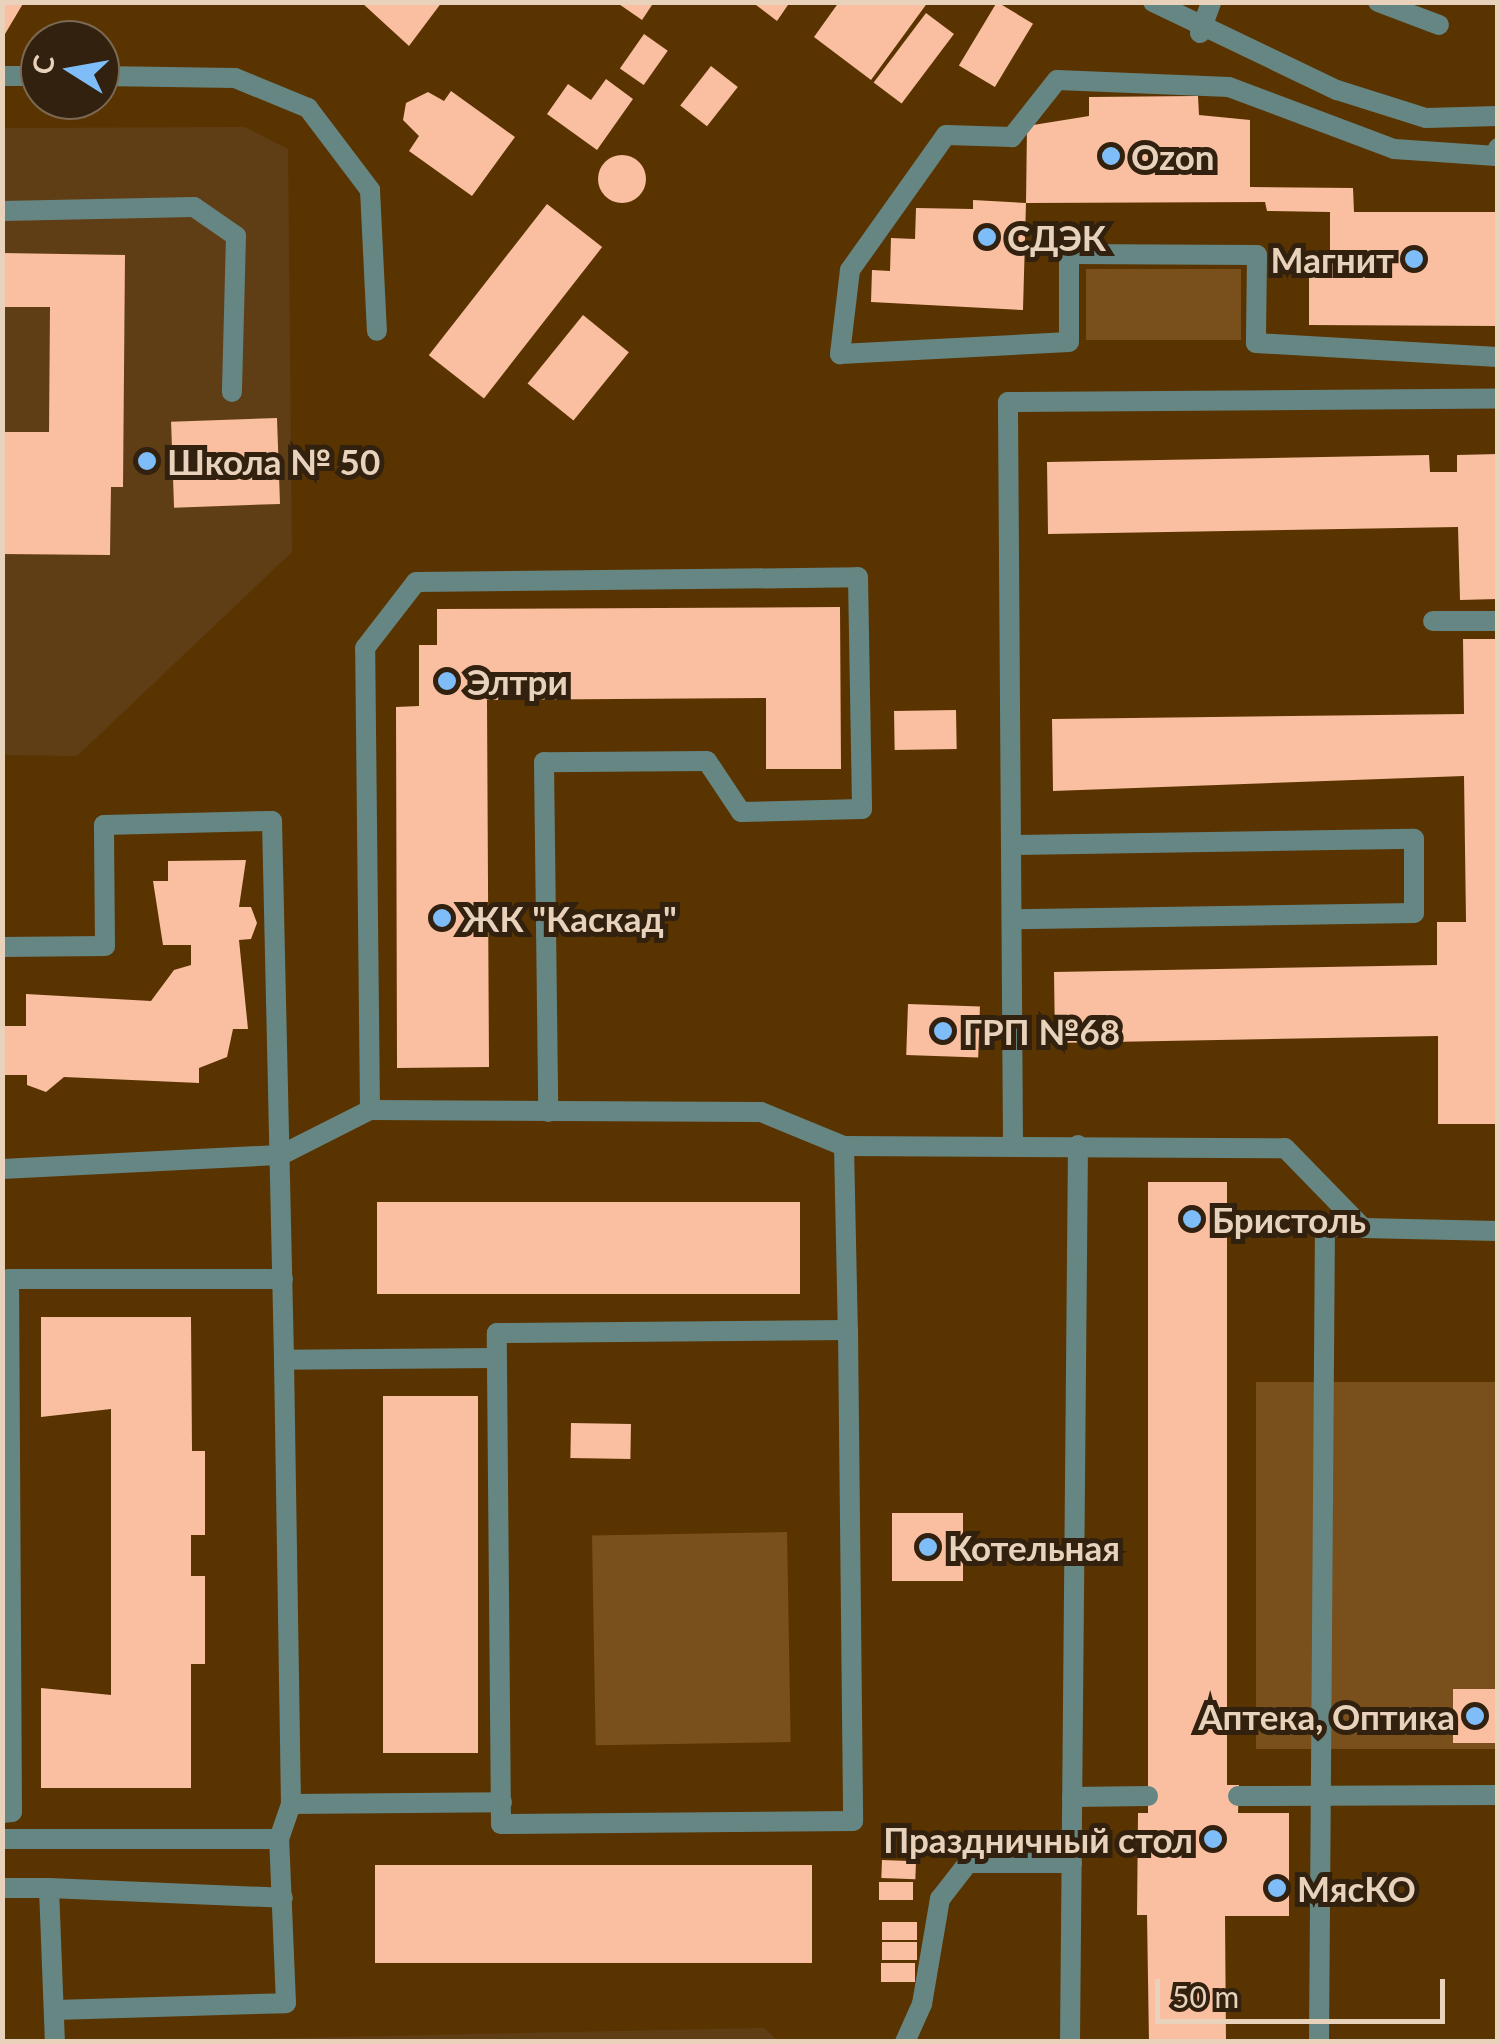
<!DOCTYPE html>
<html>
<head>
<meta charset="utf-8">
<style>
  body { margin:0 }
  #map { position:relative; width:1500px; height:2044px; overflow:hidden; background:#593400; font-family:Lato,sans-serif }
  div>[style] { position:absolute }
  .built>* { inset:0; background:#603e15 }
  .green>* { inset:0; background:#79501c; transform-origin:0 0 }
  .building>* { inset:0; background:#fabea0; transform-origin:0 0 }
  .round { border-radius:50% }
  .lane>* { height:20px; margin:-10px; padding:0 10px; transform-origin:10px; border-radius:10px; background:#668683 }
  .street>* { height:20px; margin:-10px; padding:0 10px; transform-origin:10px; border-radius:10px; background:#668683 }
  .dots>* { width:28px; height:28px; translate:-50% -50%; box-sizing:border-box; border:5px solid #31210e; border-radius:50% }
  span { translate:-50% -50%; white-space:nowrap; text-align:center; line-height:1.15; -webkit-text-stroke:10px #31210e; paint-order:stroke }
  .poi-label { font-size:35px; color:#e9d2bb; font-weight:700 }
  .left { translate:0 -50%; text-align:left }
  .right { translate:-100% -50%; text-align:right }
  .frame { position:absolute; inset:0; border:5px solid #e9d2bb; pointer-events:none }
  .north { position:absolute; left:20px; top:20px; width:100px; height:100px; box-sizing:border-box; background:#31210e; border:2px solid #7b6853; border-radius:50%; rotate:281deg; font-size:28px; font-weight:700; line-height:40px; text-align:center; color:#e9d2bb }
  .north::after { content:''; display:block; margin:auto; width:35px; height:45px; background:#7fbdf9; clip-path:polygon(50% 0,100% 100%,50% 72%,0 100%) }
  .scale { position:absolute; left:1155px; top:1979px; width:290px; height:45px; box-sizing:border-box; border:5px solid #e9d2bb; border-top:0; padding-left:12px; font-size:30px; line-height:35px; white-space:nowrap; color:#e9d2bb; -webkit-text-stroke:8px #31210e; paint-order:stroke }
</style>
</head>
<body>
<div id="map">
  <div class="built">
    <div style="clip-path:polygon(245px 127px,288px 149px,292px 552px,77px 756px,3px 755px,3px 128px)"></div>
    <div style="clip-path:polygon(764px 2028px,778px 2041px,235px 2041px,237px 2039px)"></div>
  </div>
  <div class="green">
    <div style="left:1086px;top:269px;width:155px;height:71px"></div>
    <div style="left:1497px;top:1382px;width:367px;height:241px;rotate:90deg"></div>
    <div style="left:787px;top:1532px;width:210px;height:195px;rotate:89deg"></div>
  </div>
  <div class="building">
    <div style="clip-path:polygon(2px 2px,24px 2px,2px 39px)"></div>
    <div style="clip-path:polygon(361px 2px,442px 2px,409px 46px)"></div>
    <div style="clip-path:polygon(616px 2px,654px 2px,642px 20px)"></div>
    <div style="clip-path:polygon(752px 2px,790px 2px,777px 21px)"></div>
    <div style="clip-path:polygon(839px 2px,928px 2px,871px 80px,814px 37px)"></div>
    <div style="left:997px;top:2px;width:42px;height:74px;rotate:31deg"></div>
    <div style="left:926px;top:13px;width:35px;height:87px;rotate:37deg"></div>
    <div style="left:644px;top:34px;width:29px;height:42px;rotate:35deg"></div>
    <div style="left:711px;top:66px;width:34px;height:50px;rotate:38deg"></div>
    <div style="clip-path:polygon(606px 79px,633px 99px,597px 150px,547px 114px,568px 84px,591px 100px)"></div>
    <div style="clip-path:polygon(451px 91px,515px 137px,472px 196px,409px 151px,419px 136px,403px 120px,406px 103px,428px 92px,444px 101px)"></div>
    <div style="clip-path:polygon(1198px 96px,1199px 115px,1250px 120px,1250px 187px,1353px 188px,1354px 212px,1498px 212px,1498px 326px,1309px 325px,1309px 272px,1330px 272px,1330px 212px,1267px 211px,1265px 202px,1026px 203px,1027px 126px,1089px 116px,1089px 97px)"></div>
    <div class="round" style="left:598px;top:155px;width:48px;height:48px"></div>
    <div style="clip-path:polygon(973px 200px,1026px 203px,1023px 310px,871px 302px,872px 270px,890px 271px,891px 238px,915px 239px,916px 208px,973px 209px)"></div>
    <div style="left:547px;top:204px;width:70px;height:192px;rotate:38deg"></div>
    <div style="clip-path:polygon(2px 253px,125px 255px,123px 487px,111px 487px,110px 555px,2px 554px,2px 432px,49px 432px,50px 307px,2px 307px)"></div>
    <div style="left:583px;top:315px;width:59px;height:88px;rotate:39deg"></div>
    <div style="left:277px;top:418px;width:86px;height:106px;rotate:88deg"></div>
    <div style="clip-path:polygon(1498px 454px,1498px 599px,1460px 600px,1458px 527px,1048px 534px,1047px 462px,1429px 455px,1430px 472px,1457px 472px,1457px 455px)"></div>
    <div style="clip-path:polygon(840px 607px,841px 769px,766px 769px,766px 698px,487px 700px,489px 1067px,397px 1068px,396px 707px,419px 706px,419px 645px,437px 645px,437px 609px)"></div>
    <div style="clip-path:polygon(1463px 639px,1498px 639px,1498px 1124px,1438px 1124px,1438px 1036px,1055px 1043px,1054px 972px,1437px 965px,1437px 922px,1466px 922px,1464px 776px,1053px 791px,1052px 719px,1464px 714px)"></div>
    <div style="left:956px;top:710px;width:39px;height:62px;rotate:89deg"></div>
    <div style="clip-path:polygon(246px 860px,239px 907px,251px 907px,257px 923px,251px 939px,239px 940px,248px 1029px,233px 1029px,227px 1057px,199px 1068px,199px 1083px,64px 1077px,46px 1092px,27px 1085px,27px 1075px,2px 1075px,2px 1026px,26px 1026px,26px 994px,151px 1001px,174px 970px,191px 965px,191px 945px,163px 945px,153px 881px,168px 881px,168px 861px)"></div>
    <div style="left:908px;top:1004px;width:72px;height:51px;rotate:2deg"></div>
    <div style="clip-path:polygon(1148px 1182px,1227px 1182px,1227px 1785px,1239px 1785px,1238px 1813px,1289px 1813px,1289px 1916px,1225px 1916px,1226px 2042px,1149px 2042px,1147px 1915px,1137px 1915px,1138px 1813px,1148px 1813px)"></div>
    <div style="left:800px;top:1202px;width:92px;height:423px;rotate:90deg"></div>
    <div style="clip-path:polygon(41px 1317px,191px 1317px,192px 1451px,205px 1451px,205px 1535px,191px 1535px,191px 1576px,205px 1576px,205px 1664px,191px 1664px,191px 1788px,41px 1788px,41px 1688px,111px 1695px,111px 1409px,41px 1417px)"></div>
    <div style="left:478px;top:1396px;width:357px;height:95px;rotate:90deg"></div>
    <div style="left:571px;top:1423px;width:60px;height:35px;rotate:1deg"></div>
    <div style="left:892px;top:1513px;width:71px;height:68px"></div>
    <div style="left:1498px;top:1689px;width:54px;height:45px;rotate:90deg"></div>
    <div style="left:882px;top:1860px;width:34px;height:18px;rotate:2deg"></div>
    <div style="left:812px;top:1865px;width:98px;height:437px;rotate:90deg"></div>
    <div style="left:879px;top:1882px;width:34px;height:18px"></div>
    <div style="left:882px;top:1922px;width:35px;height:18px"></div>
    <div style="left:882px;top:1942px;width:35px;height:18px"></div>
    <div style="left:881px;top:1963px;width:34px;height:19px"></div>
  </div>
  <div class="lane">
    <div style="left:1378px;top:2px;width:65px;rotate:20.7deg"></div>
    <div style="left:1200px;top:33px;width:33px;rotate:-70deg"></div>
    <div style="left:2px;top:76px;width:38px"></div>
    <div style="left:100px;top:76px;width:135px;rotate:0.8deg"></div>
    <div style="left:235px;top:78px;width:79px;rotate:22.3deg"></div>
    <div style="left:308px;top:108px;width:103px;rotate:52.9deg"></div>
    <div style="left:370px;top:190px;width:141px;rotate:87.2deg"></div>
    <div style="left:1498px;top:148px;width:8px;rotate:104deg"></div>
    <div style="left:1496px;top:156px;width:102px;rotate:-176.1deg"></div>
    <div style="left:1394px;top:149px;width:176px;rotate:-159.4deg"></div>
    <div style="left:1229px;top:87px;width:172px;rotate:-177.7deg"></div>
    <div style="left:1057px;top:80px;width:73px;rotate:128.3deg"></div>
    <div style="left:1012px;top:137px;width:66px;rotate:-178.3deg"></div>
    <div style="left:946px;top:135px;width:166px;rotate:125.4deg"></div>
    <div style="left:850px;top:270px;width:85px;rotate:96.8deg"></div>
    <div style="left:840px;top:354px;width:229px;rotate:-3deg"></div>
    <div style="left:1069px;top:342px;width:88px;rotate:-90deg"></div>
    <div style="left:1069px;top:254px;width:188px;rotate:0.3deg"></div>
    <div style="left:1257px;top:255px;width:88px;rotate:90.7deg"></div>
    <div style="left:1256px;top:343px;width:242px;rotate:3.3deg"></div>
    <div style="left:2px;top:211px;width:192px;rotate:-1.2deg"></div>
    <div style="left:194px;top:207px;width:51px;rotate:34.6deg"></div>
    <div style="left:236px;top:236px;width:156px;rotate:91.5deg"></div>
    <div style="left:1433px;top:621px;width:65px"></div>
    <div style="left:1012px;top:845px;width:402px;rotate:-0.9deg"></div>
    <div style="left:1414px;top:839px;width:74px;rotate:90deg"></div>
    <div style="left:1414px;top:913px;width:402px;rotate:179.1deg"></div>
    <div style="left:2px;top:947px;width:103px;rotate:-0.6deg"></div>
    <div style="left:105px;top:946px;width:121px;rotate:-90.5deg"></div>
    <div style="left:104px;top:825px;width:168px;rotate:-1.4deg"></div>
    <div style="left:272px;top:821px;width:539px;rotate:88.72deg"></div>
    <div style="left:370px;top:1110px;width:462px;rotate:-90.6deg"></div>
    <div style="left:365px;top:648px;width:83px;rotate:-52.3deg"></div>
    <div style="left:416px;top:582px;width:442px;rotate:-0.6deg"></div>
    <div style="left:858px;top:577px;width:232px;rotate:89deg"></div>
    <div style="left:862px;top:809px;width:121px;rotate:178.6deg"></div>
    <div style="left:741px;top:812px;width:61px;rotate:-123.7deg"></div>
    <div style="left:707px;top:761px;width:163px;rotate:179.6deg"></div>
    <div style="left:544px;top:762px;width:350px;rotate:89.3deg"></div>
    <div style="left:1013px;top:1144px;width:742px;rotate:-90.39deg"></div>
    <div style="left:1008px;top:402px;width:490px;rotate:-0.4deg"></div>
    <div style="left:844px;top:1146px;width:184px;rotate:88.8deg"></div>
    <div style="left:848px;top:1330px;width:491px;rotate:89.4deg"></div>
    <div style="left:853px;top:1821px;width:352px;rotate:179.5deg"></div>
    <div style="left:501px;top:1824px;width:491px;rotate:-90.5deg"></div>
    <div style="left:497px;top:1333px;width:351px;rotate:-0.5deg"></div>
    <div style="left:494px;top:1358px;width:210px;rotate:179.5deg"></div>
    <div style="left:284px;top:1360px;width:444px;rotate:89.1deg"></div>
    <div style="left:291px;top:1804px;width:211px;rotate:-0.5deg"></div>
    <div style="left:1238px;top:1796px;width:260px;rotate:-0.2deg"></div>
    <div style="left:1072px;top:1797px;width:76px;rotate:-0.8deg"></div>
    <div style="left:2px;top:1813px;width:10px;rotate:-6deg"></div>
    <div style="left:12px;top:1812px;width:533px;rotate:-90.32deg"></div>
    <div style="left:9px;top:1279px;width:274px"></div>
    <div style="left:2px;top:1839px;width:277px"></div>
    <div style="left:279px;top:1839px;width:37px;rotate:-71deg"></div>
    <div style="left:2px;top:1888px;width:47px"></div>
    <div style="left:49px;top:1888px;width:154px;rotate:87.8deg"></div>
    <div style="left:49px;top:1888px;width:234px;rotate:2.4deg"></div>
    <div style="left:55px;top:2010px;width:231px;rotate:-1.7deg"></div>
    <div style="left:286px;top:2003px;width:164px;rotate:-92.4deg"></div>
    <div style="left:905px;top:2042px;width:42px;rotate:-65.9deg"></div>
    <div style="left:922px;top:2004px;width:107px;rotate:-80.3deg"></div>
    <div style="left:940px;top:1899px;width:46px;rotate:-52.1deg"></div>
    <div style="left:968px;top:1863px;width:104px"></div>
    <div style="left:1070px;top:2042px;width:897px;rotate:-89.49deg"></div>
    <div style="left:1319px;top:2042px;width:816px;rotate:-89.58deg"></div>
    <div style="left:1325px;top:1226px;width:38px;rotate:3deg"></div>
  </div>
  <div class="street">
    <div style="left:1153px;top:2px;width:204px;rotate:25.6deg"></div>
    <div style="left:1337px;top:90px;width:93px;rotate:17.5deg"></div>
    <div style="left:1426px;top:118px;width:72px;rotate:-1.6deg"></div>
    <div style="left:2px;top:1169px;width:279px;rotate:-2.9deg"></div>
    <div style="left:281px;top:1155px;width:100px;rotate:-26.8deg"></div>
    <div style="left:370px;top:1110px;width:391px;rotate:0.3deg"></div>
    <div style="left:761px;top:1112px;width:90px;rotate:22.3deg"></div>
    <div style="left:844px;top:1146px;width:441px;rotate:0.3deg"></div>
    <div style="left:1285px;top:1148px;width:112px;rotate:45.7deg"></div>
    <div style="left:1363px;top:1228px;width:135px;rotate:1.3deg"></div>
  </div>
  <div class="dots">
    <div style="left:1111px;top:156px;background:#7fbdf9"></div>
    <div style="left:987px;top:237px;background:#7fbdf9"></div>
    <div style="left:1414px;top:259px;background:#7fbdf9"></div>
    <div style="left:147px;top:461px;background:#7fbdf9"></div>
    <div style="left:447px;top:681px;background:#7fbdf9"></div>
    <div style="left:442px;top:918px;background:#7fbdf9"></div>
    <div style="left:943px;top:1031px;background:#7fbdf9"></div>
    <div style="left:1192px;top:1219px;background:#7fbdf9"></div>
    <div style="left:928px;top:1547px;background:#7fbdf9"></div>
    <div style="left:1475px;top:1716px;background:#7fbdf9"></div>
    <div style="left:1213px;top:1839px;background:#7fbdf9"></div>
    <div style="left:1277px;top:1888px;background:#7fbdf9"></div>
  </div>
  <div class="poi-label">
    <span class="left" style="left:1131px;top:156px">Ozon</span>
    <span class="left" style="left:1007px;top:237px">СДЭК</span>
    <span class="right" style="left:1394px;top:259px">Магнит</span>
    <span class="left" style="left:167px;top:461px">Школа № 50</span>
    <span class="left" style="left:467px;top:681px">Элтри</span>
    <span class="left" style="left:462px;top:918px">ЖК "Каскад"</span>
    <span class="left" style="left:963px;top:1031px">ГРП №68</span>
    <span class="left" style="left:1212px;top:1219px">Бристоль</span>
    <span class="left" style="left:948px;top:1547px">Котельная</span>
    <span class="right" style="left:1455px;top:1716px">Аптека, Оптика</span>
    <span class="right" style="left:1193px;top:1839px">Праздничный стол</span>
    <span class="left" style="left:1297px;top:1888px">МясКО</span>
  </div>
  <div class="frame"></div>
  <div class="north">С</div>
  <div class="scale">50 m</div>
</div>
</body>
</html>
